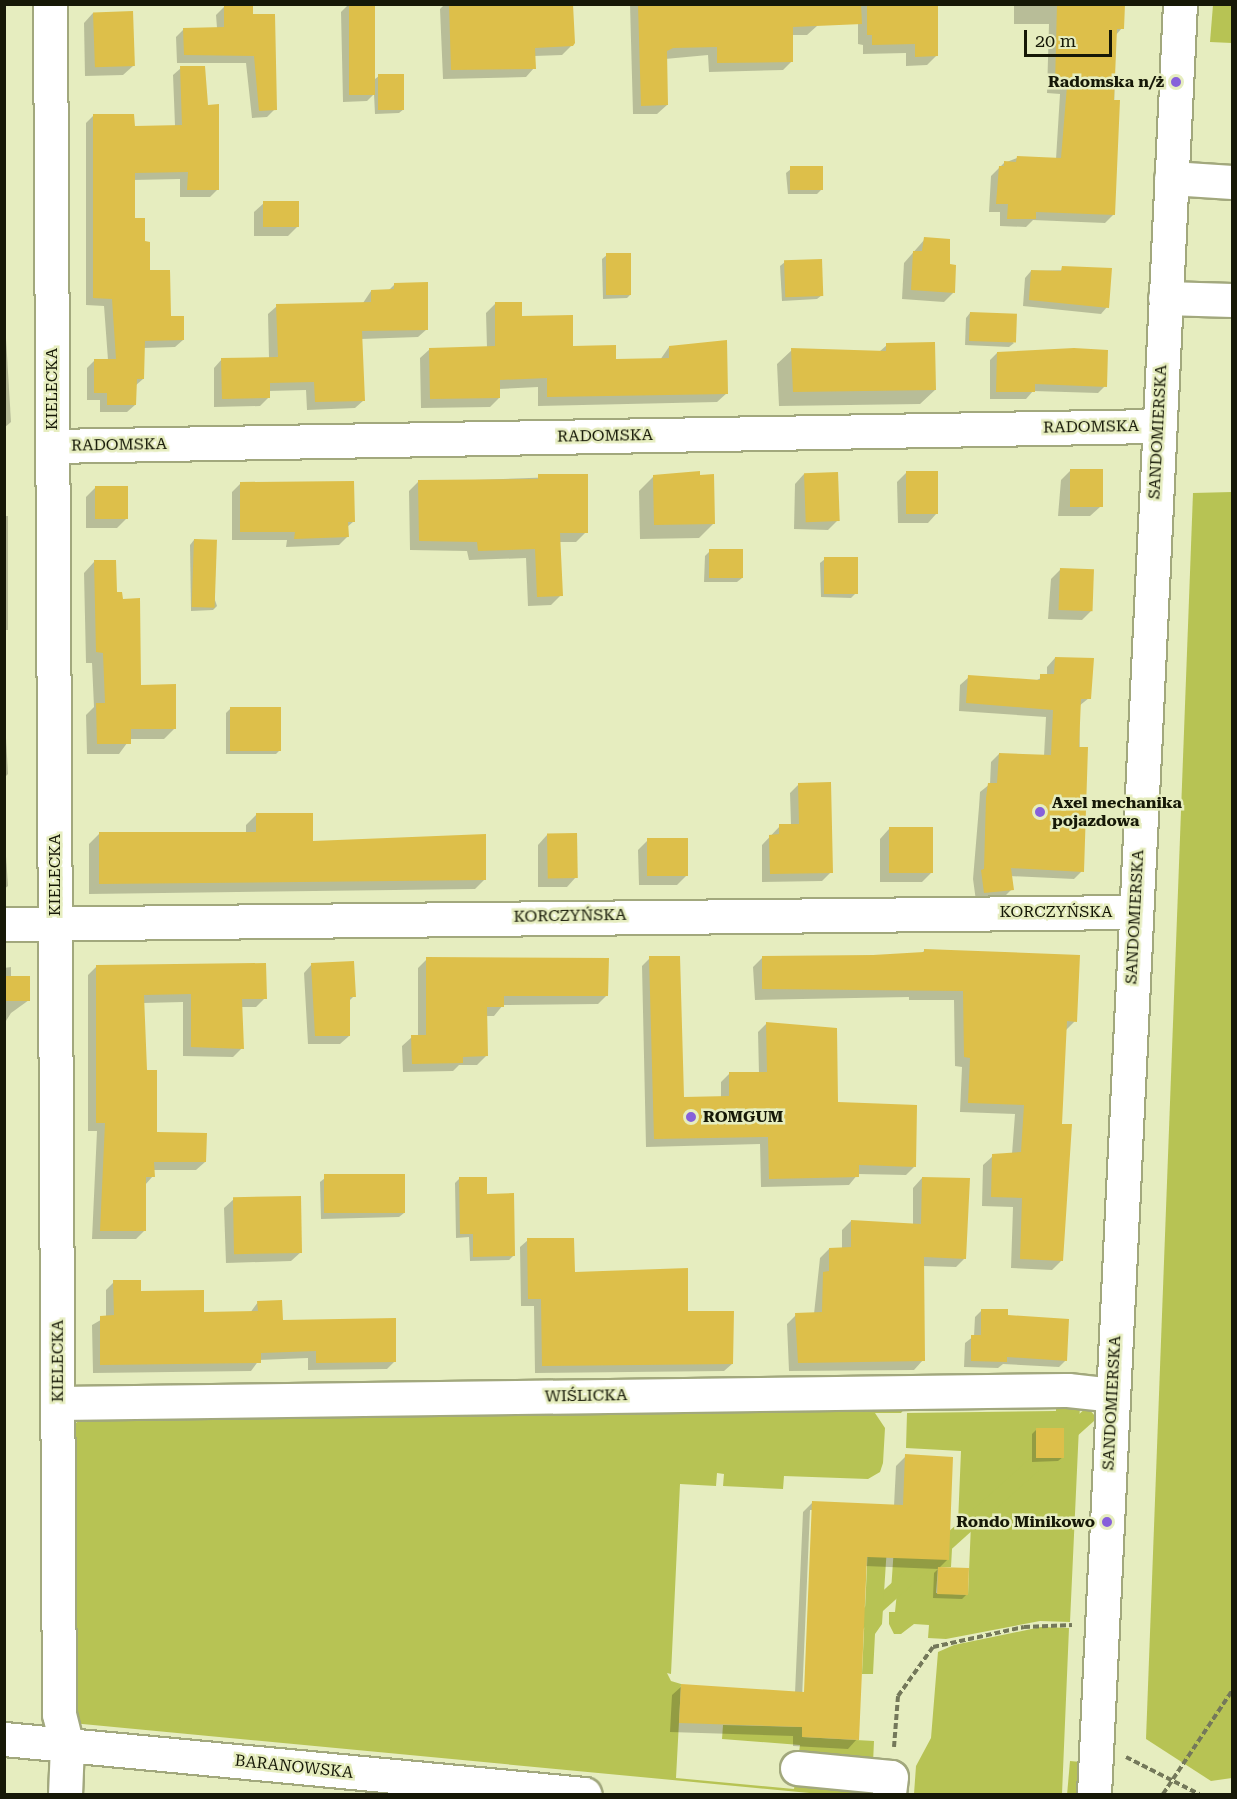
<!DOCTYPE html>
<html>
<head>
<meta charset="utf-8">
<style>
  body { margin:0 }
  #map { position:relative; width:1237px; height:1799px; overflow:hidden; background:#e6edbf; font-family:"Roboto Serif",serif }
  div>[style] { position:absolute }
  .green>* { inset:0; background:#b7c354; transform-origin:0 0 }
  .shadow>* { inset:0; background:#0003; transform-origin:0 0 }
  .building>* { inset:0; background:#ddbf4a; transform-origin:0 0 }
  .path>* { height:4px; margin-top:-2px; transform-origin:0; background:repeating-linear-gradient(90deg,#74785a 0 6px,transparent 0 9px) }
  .roads { filter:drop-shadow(2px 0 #a2a87d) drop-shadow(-2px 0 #a2a87d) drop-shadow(0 2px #a2a87d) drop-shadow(0 -2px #a2a87d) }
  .minor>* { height:33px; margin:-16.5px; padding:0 16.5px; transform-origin:16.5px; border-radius:16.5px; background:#fff }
  .dots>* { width:16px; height:16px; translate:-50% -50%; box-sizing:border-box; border:3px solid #e6edbf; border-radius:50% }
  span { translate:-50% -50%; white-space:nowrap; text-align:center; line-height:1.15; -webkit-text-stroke:5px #e6edbf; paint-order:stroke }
  .poi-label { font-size:16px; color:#161807; font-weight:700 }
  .right { translate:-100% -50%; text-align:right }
  .left { translate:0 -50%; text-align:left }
  .street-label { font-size:16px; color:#161807 }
  .frame { position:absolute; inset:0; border:6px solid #161807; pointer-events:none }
  .scale { position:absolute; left:1024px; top:30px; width:88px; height:27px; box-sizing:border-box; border:3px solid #161807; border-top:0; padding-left:8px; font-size:18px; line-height:21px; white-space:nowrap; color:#161807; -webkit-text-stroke:4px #e6edbf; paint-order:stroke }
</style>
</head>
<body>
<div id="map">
  <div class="green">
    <div style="clip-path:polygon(1213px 5px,1232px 5px,1232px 43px,1210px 42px)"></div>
    <div style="clip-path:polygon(1232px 492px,1232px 1778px,1211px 1781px,1146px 1739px,1193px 493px)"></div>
    <div style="clip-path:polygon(evenodd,1063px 1397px,1080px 1405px,1070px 1622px,1040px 1621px,946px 1639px,928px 1638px,929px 1625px,914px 1624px,901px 1634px,894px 1634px,889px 1624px,889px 1612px,895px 1612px,897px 1592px,891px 1591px,894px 1547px,901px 1547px,901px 1558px,909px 1558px,909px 1547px,952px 1549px,951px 1567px,938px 1567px,936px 1593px,968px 1595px,971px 1524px,958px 1523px,961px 1451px,906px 1448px,907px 1413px,1056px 1411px,1056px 1404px,906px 1407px,901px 1413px,875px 1413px,885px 1428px,883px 1463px,880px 1472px,868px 1479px,784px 1476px,783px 1489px,723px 1486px,724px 1474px,717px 1473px,716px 1486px,680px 1484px,671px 1674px,667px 1673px,671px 1681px,681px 1684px,676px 1778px,794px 1789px,800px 1745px,722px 1739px,723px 1725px,802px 1727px,802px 1737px,874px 1741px,872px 1786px,882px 1787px,875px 1794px,820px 1794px,72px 1723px,70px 1436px,73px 1425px,89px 1414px,1063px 1397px,1064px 1428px,1064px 1457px,1036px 1458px,1036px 1429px,1064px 1428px)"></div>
    <div style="left:1087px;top:1407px;width:15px;height:337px;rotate:48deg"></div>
    <div style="clip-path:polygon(868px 1545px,887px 1546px,882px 1624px,875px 1634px,873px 1674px,862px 1674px)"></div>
    <div style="clip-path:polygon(1041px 1627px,1069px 1628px,1062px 1794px,914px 1794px,916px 1766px,931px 1738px,938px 1652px,954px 1645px)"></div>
    <div style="left:1070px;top:1761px;width:11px;height:33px;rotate:5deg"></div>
  </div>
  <div class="shadow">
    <div style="clip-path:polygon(349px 4px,373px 4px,375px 79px,379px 76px,404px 109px,399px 113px,375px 114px,374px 94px,367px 101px,343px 102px,341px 12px)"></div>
    <div style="clip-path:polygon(445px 4px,571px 4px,571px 46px,562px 55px,534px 56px,534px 68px,526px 77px,443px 79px,440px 9px)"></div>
    <div style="clip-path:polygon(630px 4px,817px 4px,817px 26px,807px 35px,791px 35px,792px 61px,783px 70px,709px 72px,708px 55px,665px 59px,667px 105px,657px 114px,633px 114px)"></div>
    <div style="clip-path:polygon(858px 4px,936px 4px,937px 55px,927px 65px,906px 66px,906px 53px,863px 54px,863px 45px,858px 44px)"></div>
    <div style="clip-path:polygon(1014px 4px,1123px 4px,1122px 28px,1115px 36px,1113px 215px,1105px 223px,1033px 220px,1026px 227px,1000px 226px,1000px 212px,989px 212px,991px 176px,1004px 163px,1017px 158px,1056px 159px,1060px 94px,1047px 93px,1049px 24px,1014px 24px)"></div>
    <div style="clip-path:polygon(224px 7px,252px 15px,275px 109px,267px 117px,252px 118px,246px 63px,177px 63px,176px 37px,184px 29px,217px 28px,216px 15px)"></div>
    <div style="clip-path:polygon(93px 13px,133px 66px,123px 75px,85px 76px,84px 23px)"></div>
    <div style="clip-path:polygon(181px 68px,206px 107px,218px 189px,210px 197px,180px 197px,180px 179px,133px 180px,134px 220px,149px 272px,183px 340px,175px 347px,143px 348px,143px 379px,135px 386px,135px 405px,127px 412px,100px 412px,100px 400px,87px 400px,87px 368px,95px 360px,108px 360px,104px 306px,86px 305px,86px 123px,94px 115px,133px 127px,175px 126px,173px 75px)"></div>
    <div style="clip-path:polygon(791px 169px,822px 189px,817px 194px,788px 194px,786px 173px)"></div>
    <div style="clip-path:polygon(264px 203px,298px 226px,288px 236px,254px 236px,254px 212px)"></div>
    <div style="clip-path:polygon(925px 239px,948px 266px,953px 293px,944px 302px,902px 299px,904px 263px)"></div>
    <div style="clip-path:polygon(607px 255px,631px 294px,627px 298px,603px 299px,602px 259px)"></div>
    <div style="clip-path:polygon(785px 262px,822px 295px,817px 299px,782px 301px,780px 266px)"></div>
    <div style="clip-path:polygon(1110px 269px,1107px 307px,1101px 314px,1023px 306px,1025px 278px,1031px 271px)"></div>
    <div style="clip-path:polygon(395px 284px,427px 329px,418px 337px,361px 339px,364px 400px,355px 408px,307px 410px,306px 390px,269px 391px,269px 397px,260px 406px,214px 407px,214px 368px,222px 359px,269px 358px,268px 314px,277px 306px,363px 303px,371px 291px,388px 291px)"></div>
    <div style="clip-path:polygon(495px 304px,572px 347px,614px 361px,660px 360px,669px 347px,727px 393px,717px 402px,538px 406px,538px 387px,499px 389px,499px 398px,490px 407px,421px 408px,420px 358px,430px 349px,487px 348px,486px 313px)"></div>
    <div style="clip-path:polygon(4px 305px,11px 422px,4px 428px)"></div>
    <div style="clip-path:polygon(970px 313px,1014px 343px,1009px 347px,965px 345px,966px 318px)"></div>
    <div style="clip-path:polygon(887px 345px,935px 390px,920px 404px,779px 406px,777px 364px,792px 350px,879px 352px)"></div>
    <div style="clip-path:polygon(997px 353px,1105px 386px,1098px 393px,1033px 391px,1026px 399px,990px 399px,990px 360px)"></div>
    <div style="clip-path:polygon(1070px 471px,1100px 507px,1090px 516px,1058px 516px,1061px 480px)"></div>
    <div style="clip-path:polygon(906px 473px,937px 513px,928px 523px,898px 523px,897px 482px)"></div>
    <div style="clip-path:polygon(804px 474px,838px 520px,828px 530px,794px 529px,795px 484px)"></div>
    <div style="clip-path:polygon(586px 476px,586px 532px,576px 542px,559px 542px,561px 595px,551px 605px,528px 606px,526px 558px,469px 560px,467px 551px,410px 550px,409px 491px,418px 482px)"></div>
    <div style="clip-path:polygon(654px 476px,714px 523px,699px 538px,640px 539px,639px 491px)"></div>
    <div style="clip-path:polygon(241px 483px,353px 522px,347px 527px,348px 536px,339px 545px,286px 547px,287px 540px,232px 540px,232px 492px)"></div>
    <div style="clip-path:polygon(95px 488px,127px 518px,117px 528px,86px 528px,86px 497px)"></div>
    <div style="left:4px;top:516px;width:4px;height:114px"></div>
    <div style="clip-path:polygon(194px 540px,217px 606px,213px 610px,191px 611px,190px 545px)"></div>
    <div style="clip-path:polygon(709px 552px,742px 578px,737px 582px,704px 582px,705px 556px)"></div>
    <div style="clip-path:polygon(825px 559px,856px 593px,851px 598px,821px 597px,820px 563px)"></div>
    <div style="clip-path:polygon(94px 562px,116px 594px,140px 686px,175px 728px,164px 739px,130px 739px,119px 754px,87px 754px,86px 715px,94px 707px,92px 663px,86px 663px,84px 573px)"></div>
    <div style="clip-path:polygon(1060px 570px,1092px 610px,1082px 620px,1048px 619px,1051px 579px)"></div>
    <div style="clip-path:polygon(1055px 658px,1089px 698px,1079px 706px,1082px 871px,1074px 879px,1010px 876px,1012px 889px,1004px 897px,976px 901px,973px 879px,979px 807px,980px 792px,990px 784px,991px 762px,999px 754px,1044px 756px,1046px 717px,959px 711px,960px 685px,969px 677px,1035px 681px,1047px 675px,1047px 667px)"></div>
    <div style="clip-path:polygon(4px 702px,8px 774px,4px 778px)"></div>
    <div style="clip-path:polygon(230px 709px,280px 750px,276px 754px,226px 754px,226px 713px)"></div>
    <div style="clip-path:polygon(799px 784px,831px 872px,822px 881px,762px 882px,762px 845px,780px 826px,791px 825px,790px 793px)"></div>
    <div style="clip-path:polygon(257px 814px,312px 842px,485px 879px,475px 889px,89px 894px,89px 844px,99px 834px,246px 833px,246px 825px)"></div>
    <div style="clip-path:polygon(4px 826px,8px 886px,4px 889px)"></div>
    <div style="clip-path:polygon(889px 829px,932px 872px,922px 882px,880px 882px,880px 839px)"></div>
    <div style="clip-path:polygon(547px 835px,576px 877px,567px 887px,538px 887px,538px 845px)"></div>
    <div style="clip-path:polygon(648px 840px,687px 875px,677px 885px,639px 885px,638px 850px)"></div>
    <div style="clip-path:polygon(925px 950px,1075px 1021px,1065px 1031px,1060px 1126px,1062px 1260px,1052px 1270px,1011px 1268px,1013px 1207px,982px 1206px,983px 1165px,993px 1156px,1012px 1154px,1015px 1114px,960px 1112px,962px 1067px,955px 1066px,954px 1000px,909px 1000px,909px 997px,755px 1000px,753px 967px,763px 957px,873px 957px,921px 954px)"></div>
    <div style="clip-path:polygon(650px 958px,682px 1098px,721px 1098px,721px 1082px,730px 1073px,759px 1074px,758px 1032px,767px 1023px,837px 1103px,914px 1167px,906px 1175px,858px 1174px,849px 1185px,761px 1187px,760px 1144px,646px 1147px,642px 966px)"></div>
    <div style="clip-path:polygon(427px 959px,607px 995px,598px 1004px,503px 1005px,494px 1016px,485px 1016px,486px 1056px,477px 1065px,459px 1065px,453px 1071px,403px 1072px,402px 1046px,412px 1037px,418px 1037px,418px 968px)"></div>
    <div style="clip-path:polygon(312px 964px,354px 996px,348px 1002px,349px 1036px,340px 1044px,308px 1044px,304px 973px)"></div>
    <div style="clip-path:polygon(97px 966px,265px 998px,256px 1007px,241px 1007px,242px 1048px,233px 1057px,183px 1056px,183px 1002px,143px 1003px,145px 1071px,155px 1134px,205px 1162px,196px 1170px,153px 1170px,153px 1176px,145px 1185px,145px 1230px,136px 1239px,92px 1239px,97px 1131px,88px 1131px,88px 975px)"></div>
    <div style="clip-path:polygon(11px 967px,11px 978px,29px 1000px,11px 1013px,4px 1024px,4px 968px)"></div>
    <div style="clip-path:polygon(325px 1178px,404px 1213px,399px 1217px,321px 1219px,320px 1182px)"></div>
    <div style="clip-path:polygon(922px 1178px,965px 1258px,956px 1267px,923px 1266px,923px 1360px,914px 1370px,789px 1371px,787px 1324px,796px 1315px,814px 1314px,820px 1258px,829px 1249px,842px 1249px,842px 1230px,851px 1221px,913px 1225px,913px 1188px)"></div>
    <div style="clip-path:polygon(459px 1179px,485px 1195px,514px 1255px,509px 1260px,470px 1261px,469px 1237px,456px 1238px,455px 1183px)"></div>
    <div style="clip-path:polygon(234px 1199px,301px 1252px,291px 1261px,226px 1263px,224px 1208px)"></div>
    <div style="clip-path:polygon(528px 1240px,573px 1274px,687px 1313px,732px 1364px,724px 1371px,535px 1373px,534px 1306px,521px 1306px,520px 1247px)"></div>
    <div style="clip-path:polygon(114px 1282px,203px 1314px,250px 1313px,258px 1302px,281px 1321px,395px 1361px,387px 1369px,308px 1370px,308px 1358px,259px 1360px,251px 1371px,93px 1373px,92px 1325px,106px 1317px,106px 1290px)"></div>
    <div style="clip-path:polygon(982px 1310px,1006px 1317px,1066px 1360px,1059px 1367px,1003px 1364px,998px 1368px,964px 1367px,965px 1343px,974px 1336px,975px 1317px)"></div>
    <div style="clip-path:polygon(1036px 1430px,1063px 1457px,1058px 1461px,1032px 1462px,1032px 1434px)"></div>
    <div style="clip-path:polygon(evenodd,906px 1456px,948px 1559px,939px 1568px,967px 1594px,962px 1599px,933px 1598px,934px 1573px,938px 1569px,865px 1566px,857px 1739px,848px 1749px,793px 1746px,793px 1736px,670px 1732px,672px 1695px,682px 1686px,795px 1693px,803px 1512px,813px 1502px,894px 1506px,896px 1466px,906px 1456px,810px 1510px,813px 1510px,805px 1700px,802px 1699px,810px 1510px)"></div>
  </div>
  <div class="building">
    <div style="clip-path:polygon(253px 4px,253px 14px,275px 14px,277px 110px,259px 111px,254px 56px,184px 55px,183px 28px,224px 27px,224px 5px)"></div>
    <div style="left:349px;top:4px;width:26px;height:91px"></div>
    <div style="clip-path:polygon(449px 4px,573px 4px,575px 43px,573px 46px,535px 48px,536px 69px,451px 70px)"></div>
    <div style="clip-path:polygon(638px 4px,861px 4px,862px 24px,793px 27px,793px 62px,717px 63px,717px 47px,673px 48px,667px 51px,668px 105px,641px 106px)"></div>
    <div style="clip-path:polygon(867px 4px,938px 4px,938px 56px,915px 57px,915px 44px,872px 45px,872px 35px,867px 35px)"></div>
    <div style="clip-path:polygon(1057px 4px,1125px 4px,1124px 29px,1117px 29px,1114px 100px,1120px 100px,1115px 215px,1036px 212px,1036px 219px,1007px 219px,1008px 204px,996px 204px,999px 166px,1004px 166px,1004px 161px,1016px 162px,1017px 156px,1061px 158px,1067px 86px,1055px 85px)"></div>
    <div style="left:133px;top:11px;width:55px;height:40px;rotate:88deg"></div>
    <div style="clip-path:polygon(180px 66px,205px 66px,208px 105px,219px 104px,219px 190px,187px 190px,188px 172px,135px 173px,135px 218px,145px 218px,145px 241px,150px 242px,150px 270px,170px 270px,171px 316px,184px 316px,184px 340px,145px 341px,144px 379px,137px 379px,136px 405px,107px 405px,107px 393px,94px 393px,94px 359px,116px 359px,112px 299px,93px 298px,93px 114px,134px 114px,135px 126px,182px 125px)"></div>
    <div style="left:378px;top:74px;width:26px;height:36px"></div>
    <div style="left:823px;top:166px;width:24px;height:33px;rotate:90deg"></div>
    <div style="left:263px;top:201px;width:36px;height:26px"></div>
    <div style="clip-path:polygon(924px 237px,950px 239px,950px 264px,956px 265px,955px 293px,911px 290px,913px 251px,922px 251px)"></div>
    <div style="left:606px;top:253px;width:25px;height:42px"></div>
    <div style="left:822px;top:259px;width:37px;height:38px;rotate:88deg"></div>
    <div style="clip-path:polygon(1062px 266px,1112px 268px,1109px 308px,1029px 300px,1031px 270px,1061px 271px)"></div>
    <div style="clip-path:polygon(428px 282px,428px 330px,362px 331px,365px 401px,315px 402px,314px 382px,270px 383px,270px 398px,222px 399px,221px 358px,278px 357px,276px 304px,371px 302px,371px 290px,394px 289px,394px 283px)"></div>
    <div style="clip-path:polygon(495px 302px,522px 302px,522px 316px,573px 315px,573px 346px,616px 345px,616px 359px,669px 358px,669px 346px,727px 340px,728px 394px,547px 397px,547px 378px,500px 380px,500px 398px,430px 399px,429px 348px,495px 346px)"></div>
    <div style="left:970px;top:312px;width:47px;height:29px;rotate:2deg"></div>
    <div style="clip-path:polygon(935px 342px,936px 390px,793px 392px,791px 348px,886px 351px,886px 343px)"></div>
    <div style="clip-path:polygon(1074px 348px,1108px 350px,1107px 387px,1035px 384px,1035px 392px,996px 392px,997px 352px)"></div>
    <div style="left:1070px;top:469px;width:33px;height:38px"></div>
    <div style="clip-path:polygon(700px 471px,700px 475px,714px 474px,715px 524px,654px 525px,653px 475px)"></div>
    <div style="left:906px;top:471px;width:32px;height:43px"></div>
    <div style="left:838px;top:472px;width:49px;height:34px;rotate:88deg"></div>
    <div style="clip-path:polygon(538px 474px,588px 474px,588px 533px,560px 533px,563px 596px,537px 597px,535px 549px,478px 551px,477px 542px,419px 541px,418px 480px,538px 479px)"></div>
    <div style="clip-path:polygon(354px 481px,355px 522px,348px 522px,349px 537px,294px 539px,295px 532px,240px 532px,240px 482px)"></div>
    <div style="left:95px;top:486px;width:33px;height:33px"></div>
    <div style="left:194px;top:539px;width:23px;height:68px;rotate:2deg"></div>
    <div style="left:743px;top:549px;width:29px;height:34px;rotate:90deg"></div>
    <div style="left:824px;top:557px;width:34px;height:37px"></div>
    <div style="clip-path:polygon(94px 560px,116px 560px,117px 592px,122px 592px,123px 599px,140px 598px,141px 685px,176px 684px,176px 729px,131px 729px,131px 744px,97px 744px,96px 703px,105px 703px,103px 653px,96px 652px)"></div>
    <div style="left:1060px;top:568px;width:34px;height:42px;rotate:2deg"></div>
    <div style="clip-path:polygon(1055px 657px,1094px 658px,1091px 699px,1081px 699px,1079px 747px,1088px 747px,1084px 872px,1011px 868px,1014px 890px,984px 893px,981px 870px,984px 869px,986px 798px,988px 783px,997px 783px,999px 753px,1051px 755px,1053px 710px,966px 703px,968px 675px,1040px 680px,1040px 674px,1054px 674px)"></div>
    <div style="left:230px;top:707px;width:51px;height:44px"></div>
    <div style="clip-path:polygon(831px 782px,833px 873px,770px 874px,769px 835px,779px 834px,779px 824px,799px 824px,798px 783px)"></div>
    <div style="clip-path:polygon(256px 813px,313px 813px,313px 841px,486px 834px,486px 880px,99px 884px,99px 832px,256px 832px)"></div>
    <div style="left:889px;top:827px;width:44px;height:46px"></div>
    <div style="left:577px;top:833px;width:45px;height:30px;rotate:89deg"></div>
    <div style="left:647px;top:838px;width:41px;height:38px"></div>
    <div style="clip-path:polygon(924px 949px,1080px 955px,1077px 1022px,1067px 1021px,1062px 1124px,1072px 1124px,1063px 1261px,1020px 1259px,1022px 1198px,991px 1197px,992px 1154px,1021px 1152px,1024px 1105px,968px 1103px,970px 1058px,964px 1057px,963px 991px,762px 989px,762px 956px,873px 955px,924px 952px)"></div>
    <div style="clip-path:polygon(649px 956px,680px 956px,684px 1097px,729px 1096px,729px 1072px,767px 1072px,766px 1022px,837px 1028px,838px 1102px,917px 1105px,916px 1167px,859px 1165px,859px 1177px,769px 1179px,768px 1137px,654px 1139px)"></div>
    <div style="clip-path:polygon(426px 957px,609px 958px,608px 996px,504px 996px,504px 1007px,487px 1007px,488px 1056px,463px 1057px,463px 1063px,412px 1064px,411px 1035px,426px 1035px)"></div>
    <div style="clip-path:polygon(354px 961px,356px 997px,350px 997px,350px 1036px,315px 1036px,311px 963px)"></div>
    <div style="clip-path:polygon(266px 963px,267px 999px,242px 999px,244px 1049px,191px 1047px,191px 994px,144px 995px,147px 1070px,157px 1070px,157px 1132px,207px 1133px,206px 1162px,154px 1162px,155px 1177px,146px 1177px,146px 1231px,100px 1231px,105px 1123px,96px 1123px,96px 965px)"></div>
    <div style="left:30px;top:976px;width:25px;height:26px;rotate:90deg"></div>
    <div style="left:405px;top:1174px;width:39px;height:81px;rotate:90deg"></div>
    <div style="clip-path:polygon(459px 1177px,487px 1177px,487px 1194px,514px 1193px,515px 1256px,473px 1257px,473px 1234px,460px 1234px)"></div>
    <div style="clip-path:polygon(922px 1177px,970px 1178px,966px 1259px,924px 1257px,925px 1361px,798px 1363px,795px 1313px,822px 1312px,823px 1272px,829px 1271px,829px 1248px,851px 1247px,851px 1220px,921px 1224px)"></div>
    <div style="left:301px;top:1196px;width:57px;height:68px;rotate:89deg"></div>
    <div style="clip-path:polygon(527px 1238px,574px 1238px,575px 1272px,688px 1268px,688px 1311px,734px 1311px,733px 1364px,542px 1366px,541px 1299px,528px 1299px)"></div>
    <div style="clip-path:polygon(113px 1280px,141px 1280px,141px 1291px,204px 1290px,204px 1312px,258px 1311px,257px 1301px,282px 1300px,283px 1320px,396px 1318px,396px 1362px,316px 1363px,316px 1351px,261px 1353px,261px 1363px,100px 1365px,100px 1316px,114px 1315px)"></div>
    <div style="clip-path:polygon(981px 1309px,1008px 1309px,1008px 1315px,1069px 1319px,1067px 1361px,1007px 1357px,1007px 1362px,971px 1361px,971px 1335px,981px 1335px)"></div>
    <div style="left:1036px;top:1428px;width:28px;height:30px"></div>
    <div style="clip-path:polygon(905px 1454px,953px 1457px,949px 1560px,867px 1557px,859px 1740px,802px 1737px,802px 1727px,679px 1723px,681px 1684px,804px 1692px,812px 1501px,903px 1505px)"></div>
    <div style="left:938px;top:1567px;width:31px;height:27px;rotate:2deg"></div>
  </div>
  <div class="path">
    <div style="left:894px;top:1747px;width:51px;rotate:-85.5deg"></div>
    <div style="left:898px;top:1696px;width:60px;rotate:-54.5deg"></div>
    <div style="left:933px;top:1647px;width:93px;rotate:-12.4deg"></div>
    <div style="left:1024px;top:1627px;width:48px;rotate:-2.4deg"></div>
    <div style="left:1126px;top:1757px;width:82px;rotate:26.9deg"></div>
    <div style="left:1163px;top:1794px;width:124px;rotate:-56.2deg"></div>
  </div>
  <div class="roads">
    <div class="minor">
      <div style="left:50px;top:4px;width:1710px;rotate:89.7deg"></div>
      <div style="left:59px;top:1714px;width:32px;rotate:76deg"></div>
      <div style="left:67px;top:1745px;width:49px;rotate:92.3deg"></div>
      <div style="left:1171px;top:178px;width:61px;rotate:3.8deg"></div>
      <div style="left:1165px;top:298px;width:67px;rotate:1.7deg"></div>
      <div style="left:52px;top:446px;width:1107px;rotate:-1.04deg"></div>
      <div style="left:4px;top:924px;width:1131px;rotate:-0.61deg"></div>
      <div style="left:59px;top:1403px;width:1009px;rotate:-0.74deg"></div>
      <div style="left:1068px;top:1390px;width:45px;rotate:6.3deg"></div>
      <div style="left:4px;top:1739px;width:583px;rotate:5.42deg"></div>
      <div style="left:797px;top:1768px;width:94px;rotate:5.5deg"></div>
      <div style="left:891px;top:1777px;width:17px;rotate:97deg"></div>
      <div style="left:1094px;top:1794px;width:1792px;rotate:-87.25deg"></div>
    </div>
  </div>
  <div class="dots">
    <div style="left:1176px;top:82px;background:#8660da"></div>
    <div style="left:1040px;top:812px;background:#8660da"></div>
    <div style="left:691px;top:1117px;background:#8660da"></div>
    <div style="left:1107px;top:1522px;background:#8660da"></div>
  </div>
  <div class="poi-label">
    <span class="right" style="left:1164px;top:82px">Radomska n/ż</span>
    <span class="left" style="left:1052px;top:812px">Axel mechanika<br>pojazdowa</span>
    <span class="left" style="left:703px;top:1117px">ROMGUM</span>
    <span class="right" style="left:1095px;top:1522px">Rondo Minikowo</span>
  </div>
  <div class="street-label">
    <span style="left:52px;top:389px;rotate:-90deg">KIELECKA</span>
    <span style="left:1091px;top:427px;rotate:-1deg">RADOMSKA</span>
    <span style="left:1158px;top:432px;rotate:-87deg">SANDOMIERSKA</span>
    <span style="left:605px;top:436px;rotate:-1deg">RADOMSKA</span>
    <span style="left:119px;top:445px;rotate:-1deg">RADOMSKA</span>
    <span style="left:55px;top:875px;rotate:-90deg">KIELECKA</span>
    <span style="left:1056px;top:912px">KORCZYŃSKA</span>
    <span style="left:570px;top:916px;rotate:-1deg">KORCZYŃSKA</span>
    <span style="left:1135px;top:917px;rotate:-87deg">SANDOMIERSKA</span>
    <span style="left:58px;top:1361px;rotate:-90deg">KIELECKA</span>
    <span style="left:586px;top:1396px;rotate:-1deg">WIŚLICKA</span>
    <span style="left:1112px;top:1403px;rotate:-87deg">SANDOMIERSKA</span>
    <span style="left:294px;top:1767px;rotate:6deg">BARANOWSKA</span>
  </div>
  <div class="frame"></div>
  <div class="scale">20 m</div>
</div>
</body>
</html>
